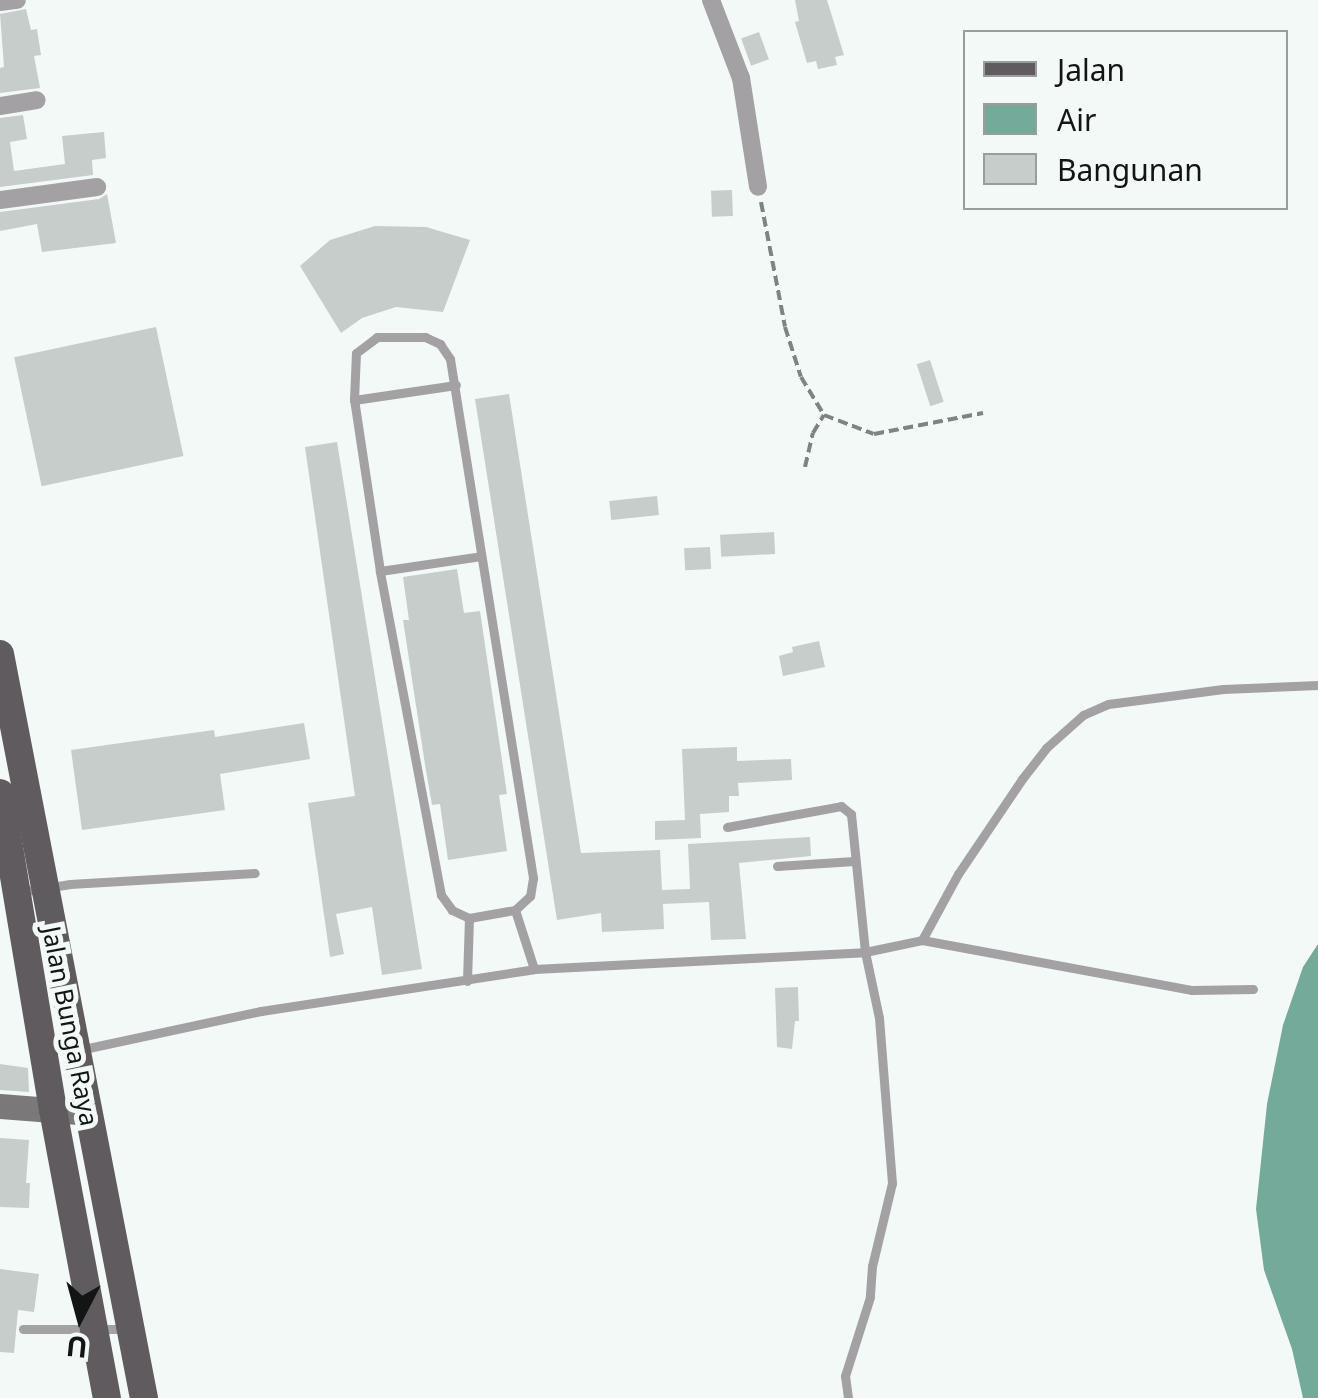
<!DOCTYPE html>
<html>
<head>
<meta charset="utf-8">
<style>
  body { margin:0 }
  #map { position:relative; width:1318px; height:1398px; overflow:hidden; background:#f2f9f7; font-family:"Noto Sans",sans-serif }
  div>[style] { position:absolute }
  .water>* { inset:0; background:#73aa9a }
  .building>* { inset:0; background:#c6cdcb; transform-origin:0 0 }
  .path>* { height:4px; margin-top:-2px; transform-origin:0; background:repeating-linear-gradient(90deg,#7f8482 0 10px,transparent 0 15px) }
  .lane>* { height:9px; margin:-4.5px; padding:0 4.5px; transform-origin:4.5px; border-radius:4.5px; background:#a3a1a3 }
  .street>* { height:18px; margin:-9px; padding:0 9px; transform-origin:9px; border-radius:9px; background:#a3a1a3 }
  .secondary>* { height:25px; margin:-12.5px; padding:0 12.5px; transform-origin:12.5px; border-radius:12.5px; background:#7b787a }
  .primary>* { height:28px; margin:-14px; padding:0 14px; transform-origin:14px; border-radius:14px; background:#5f5b5e }
  span { translate:-50% -50%; white-space:nowrap; text-align:center; line-height:1.15; -webkit-text-stroke:10px #f2f9f7; paint-order:stroke }
  .street-label { font-size:25px; color:#131514 }
  .legend { position:absolute; left:963px; top:30px; width:325px; height:180px; box-sizing:border-box; background:#f2f9f7; border:2px solid #999e9c; margin:0; padding:12px 18px; list-style:none; font-size:30px; color:#131514 }
  .legend li { display:flex; align-items:center; gap:20px; height:50px }
  .legend b { width:50px; border:2px solid #999e9c }
  .north { position:absolute; left:30px; top:1268px; width:100px; height:100px; -webkit-text-stroke:8px #f2f9f7; paint-order:stroke; rotate:186deg; font-size:28px; font-weight:700; line-height:40px; text-align:center; color:#131514 }
  .north::after { content:''; display:block; margin:auto; width:35px; height:45px; background:#131514; clip-path:polygon(50% 0,100% 100%,50% 72%,0 100%) }
</style>
</head>
<body>
<div id="map">
  <div class="water">
    <div style="clip-path:polygon(1318px 944px,1318px 1398px,1303px 1398px,1292px 1349px,1264px 1270px,1256px 1209px,1267px 1104px,1283px 1025px,1303px 967px)"></div>
  </div>
  <div class="building">
    <div style="clip-path:polygon(795px 0,827px 0,844px 55px,835px 57px,837px 65px,818px 69px,816px 61px,807px 63px,795px 22px,799px 21px)"></div>
    <div style="clip-path:polygon(26px 9px,31px 30px,37px 29px,41px 55px,34px 56px,40px 88px,0 93px,0 68px,4px 67px,0 14px)"></div>
    <div style="left:759px;top:32px;width:29px;height:19px;rotate:70deg"></div>
    <div style="clip-path:polygon(23px 115px,27px 139px,10px 142px,14px 171px,65px 164px,62px 136px,104px 132px,106px 158px,92px 160px,93px 175px,0 187px,0 118px)"></div>
    <div style="left:732px;top:190px;width:26px;height:21px;rotate:88deg"></div>
    <div style="clip-path:polygon(107px 194px,116px 243px,42px 252px,37px 224px,0 231px,0 212px,99px 199px)"></div>
    <div style="clip-path:polygon(375px 226px,426px 227px,470px 240px,443px 312px,396px 307px,362px 318px,341px 333px,300px 266px,330px 240px)"></div>
    <div style="left:156px;top:327px;width:132px;height:145px;rotate:78deg"></div>
    <div style="left:930px;top:360px;width:44px;height:14px;rotate:72deg"></div>
    <div style="clip-path:polygon(509px 394px,581px 853px,660px 850px,662px 890px,690px 889px,688px 844px,810px 837px,811px 856px,739px 863px,746px 939px,711px 940px,709px 902px,663px 904px,664px 929px,602px 932px,601px 913px,557px 920px,475px 399px)"></div>
    <div style="clip-path:polygon(337px 442px,422px 969px,382px 975px,372px 907px,336px 914px,344px 954px,330px 957px,308px 803px,355px 796px,305px 447px)"></div>
    <div style="left:657px;top:496px;width:19px;height:48px;rotate:84deg"></div>
    <div style="left:774px;top:532px;width:22px;height:54px;rotate:87deg"></div>
    <div style="left:710px;top:547px;width:22px;height:26px;rotate:87deg"></div>
    <div style="clip-path:polygon(457px 569px,464px 613px,480px 611px,507px 794px,499px 795px,507px 851px,448px 860px,440px 804px,432px 805px,426px 771px,403px 620px,409px 620px,403px 577px)"></div>
    <div style="clip-path:polygon(819px 641px,825px 667px,783px 676px,779px 656px,793px 652px,792px 647px)"></div>
    <div style="clip-path:polygon(304px 723px,310px 759px,220px 774px,225px 810px,82px 830px,71px 750px,214px 730px,215px 737px)"></div>
    <div style="clip-path:polygon(737px 747px,737px 761px,791px 759px,792px 780px,738px 783px,739px 796px,729px 796px,729px 812px,700px 814px,701px 838px,655px 840px,655px 821px,685px 820px,682px 749px)"></div>
    <div style="clip-path:polygon(798px 987px,799px 1021px,795px 1021px,792px 1049px,777px 1047px,775px 988px)"></div>
    <div style="clip-path:polygon(0 1064px,28px 1068px,29px 1092px,0 1090px)"></div>
    <div style="clip-path:polygon(0 1138px,29px 1140px,26px 1183px,30px 1183px,29px 1208px,0 1207px)"></div>
    <div style="clip-path:polygon(0 1269px,39px 1274px,34px 1312px,18px 1310px,14px 1353px,0 1352px)"></div>
  </div>
  <div class="path">
    <div style="left:761px;top:202px;width:127px;rotate:79.1deg"></div>
    <div style="left:785px;top:327px;width:52px;rotate:72.3deg"></div>
    <div style="left:801px;top:377px;width:44px;rotate:58.8deg"></div>
    <div style="left:824px;top:415px;width:53px;rotate:20.8deg"></div>
    <div style="left:874px;top:434px;width:111px;rotate:-10.9deg"></div>
    <div style="left:805px;top:467px;width:35px;rotate:-77deg"></div>
    <div style="left:813px;top:433px;width:21px;rotate:-59deg"></div>
  </div>
  <div class="lane">
    <div style="left:354px;top:400px;width:103px;rotate:-8.4deg"></div>
    <div style="left:380px;top:571px;width:102px;rotate:-8.4deg"></div>
    <div style="left:727px;top:827px;width:116px;rotate:-10.4deg"></div>
    <div style="left:841px;top:806px;width:13px;rotate:39deg"></div>
    <div style="left:851px;top:814px;width:139px;rotate:84.2deg"></div>
    <div style="left:865px;top:952px;width:67px;rotate:78deg"></div>
    <div style="left:879px;top:1018px;width:166px;rotate:85.5deg"></div>
    <div style="left:892px;top:1183px;width:85px;rotate:103.5deg"></div>
    <div style="left:872px;top:1266px;width:31px;rotate:94deg"></div>
    <div style="left:870px;top:1297px;width:83px;rotate:107.6deg"></div>
    <div style="left:845px;top:1376px;width:22px;rotate:82deg"></div>
    <div style="left:777px;top:866px;width:77px;rotate:-3.7deg"></div>
    <div style="left:19px;top:892px;width:52px;rotate:-8.9deg"></div>
    <div style="left:70px;top:884px;width:185px;rotate:-3.4deg"></div>
    <div style="left:469px;top:918px;width:47px;rotate:-9.9deg"></div>
    <div style="left:922px;top:940px;width:75px;rotate:-61.4deg"></div>
    <div style="left:958px;top:874px;width:115px;rotate:-56deg"></div>
    <div style="left:1022px;top:779px;width:39px;rotate:-52deg"></div>
    <div style="left:1046px;top:748px;width:50px;rotate:-41.7deg"></div>
    <div style="left:1083px;top:715px;width:27px;rotate:-24deg"></div>
    <div style="left:1108px;top:704px;width:116px;rotate:-7.4deg"></div>
    <div style="left:1223px;top:689px;width:95px;rotate:-2.4deg"></div>
    <div style="left:467px;top:981px;width:63px;rotate:-88.2deg"></div>
    <div style="left:469px;top:918px;width:19px;rotate:-155deg"></div>
    <div style="left:452px;top:910px;width:19px;rotate:-126deg"></div>
    <div style="left:441px;top:895px;width:330px;rotate:-100.7deg"></div>
    <div style="left:380px;top:571px;width:173px;rotate:-98.6deg"></div>
    <div style="left:354px;top:400px;width:47px;rotate:-87.6deg"></div>
    <div style="left:356px;top:353px;width:26px;rotate:-37deg"></div>
    <div style="left:377px;top:337px;width:48px"></div>
    <div style="left:425px;top:337px;width:17px;rotate:25deg"></div>
    <div style="left:440px;top:344px;width:18px;rotate:56deg"></div>
    <div style="left:450px;top:359px;width:526px;rotate:80.91deg"></div>
    <div style="left:533px;top:878px;width:18px;rotate:99deg"></div>
    <div style="left:530px;top:896px;width:21px;rotate:137deg"></div>
    <div style="left:515px;top:910px;width:62px;rotate:72.1deg"></div>
    <div style="left:79px;top:1050px;width:186px;rotate:-12.1deg"></div>
    <div style="left:261px;top:1011px;width:276px;rotate:-8.7deg"></div>
    <div style="left:534px;top:969px;width:331px;rotate:-2.9deg"></div>
    <div style="left:865px;top:952px;width:58px;rotate:-11.9deg"></div>
    <div style="left:922px;top:940px;width:275px;rotate:10.5deg"></div>
    <div style="left:1192px;top:990px;width:61px;rotate:-0.9deg"></div>
    <div style="left:23px;top:1329px;width:102px"></div>
  </div>
  <div class="street">
    <div style="left:711px;top:0;width:84px;rotate:69deg"></div>
    <div style="left:741px;top:78px;width:110px;rotate:81.1deg"></div>
    <div style="left:0;top:2px;width:17px;rotate:-7deg"></div>
    <div style="left:0;top:106px;width:37px;rotate:-9deg"></div>
    <div style="left:0;top:200px;width:98px;rotate:-7.6deg"></div>
  </div>
  <div class="secondary">
    <div style="left:0;top:1106px;width:88px;rotate:4.5deg"></div>
  </div>
  <div class="primary">
    <div style="left:0;top:654px;width:758px;rotate:79.05deg"></div>
    <div style="left:0;top:793px;width:321px;rotate:80.5deg"></div>
    <div style="left:53px;top:1110px;width:293px;rotate:79.4deg"></div>
  </div>
  <div class="street-label">
    <span style="left:71px;top:1026px;rotate:79deg">Jalan Bunga Raya</span>
  </div>
  <ul class="legend">
  <li><b style="height:12px;background:#5f5b5e"></b>Jalan</li>
  <li><b style="height:28px;background:#73aa9a"></b>Air</li>
  <li><b style="height:28px;background:#c6cdcb"></b>Bangunan</li>
  </ul>
  <div class="north">U</div>
</div>
</body>
</html>
